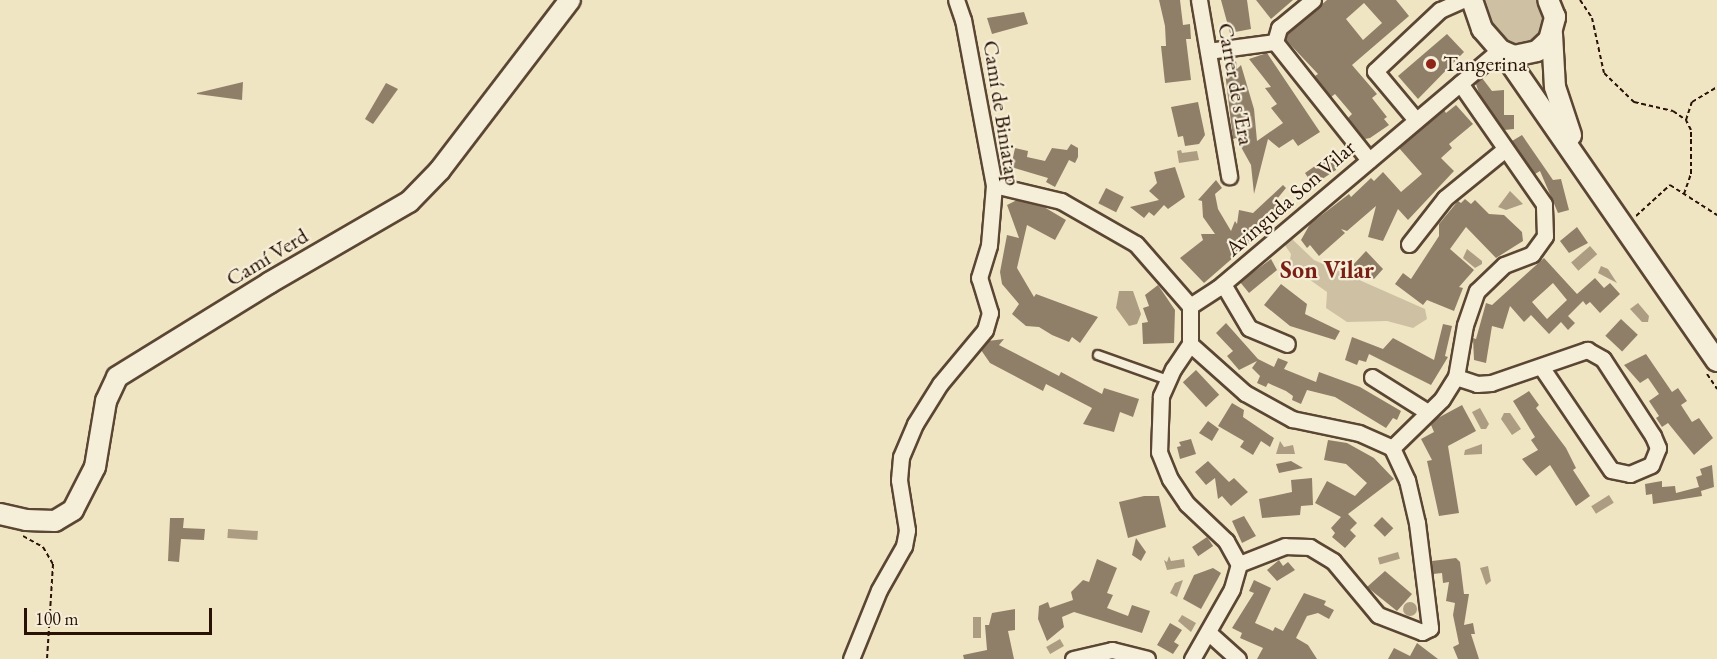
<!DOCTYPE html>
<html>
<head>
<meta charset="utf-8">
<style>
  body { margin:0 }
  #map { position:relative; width:1717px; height:659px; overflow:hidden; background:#f0e5c3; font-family:"EB Garamond",serif }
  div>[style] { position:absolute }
  .green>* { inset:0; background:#cec1a3 }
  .water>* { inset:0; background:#ac9d82; transform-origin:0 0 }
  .round { border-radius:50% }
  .building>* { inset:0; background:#907f68; transform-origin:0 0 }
  .path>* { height:2px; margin-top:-1px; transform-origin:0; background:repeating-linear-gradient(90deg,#291105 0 4.5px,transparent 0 7.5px) }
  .roads { filter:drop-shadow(2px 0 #5b4634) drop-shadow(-2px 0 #5b4634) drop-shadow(0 2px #5b4634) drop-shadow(0 -2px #5b4634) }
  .lane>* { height:8px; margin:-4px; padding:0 4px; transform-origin:4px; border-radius:4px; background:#f5eed8 }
  .street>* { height:15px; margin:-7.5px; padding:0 7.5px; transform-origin:7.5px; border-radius:7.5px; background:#f5eed8 }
  .secondary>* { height:20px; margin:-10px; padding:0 10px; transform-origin:10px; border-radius:10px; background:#f5eed8 }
  .dots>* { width:16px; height:16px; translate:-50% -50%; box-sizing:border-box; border:3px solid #f5eed8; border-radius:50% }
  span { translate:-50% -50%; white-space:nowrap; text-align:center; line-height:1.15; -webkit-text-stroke:4.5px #f5eed8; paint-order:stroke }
  .poi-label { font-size:22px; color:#291105 }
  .left { translate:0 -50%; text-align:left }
  .street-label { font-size:22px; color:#291105 }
  .neighbourhood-label { font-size:24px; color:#7a1f14; font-weight:700 }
  .scale { position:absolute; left:24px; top:608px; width:188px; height:27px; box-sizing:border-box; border:3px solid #291105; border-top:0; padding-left:8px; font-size:18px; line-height:21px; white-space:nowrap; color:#291105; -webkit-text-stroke:4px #f5eed8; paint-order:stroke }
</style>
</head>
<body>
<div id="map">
  <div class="green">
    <div style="clip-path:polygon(1480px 0,1539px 0,1547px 14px,1539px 39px,1526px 46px,1513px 46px,1502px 40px,1481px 12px)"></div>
    <div style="clip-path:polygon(1292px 239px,1314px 260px,1425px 309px,1427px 319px,1413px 328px,1387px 321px,1347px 322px,1326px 308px,1327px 292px,1289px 265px,1291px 254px,1284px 244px)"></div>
  </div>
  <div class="water">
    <div style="clip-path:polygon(1181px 150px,1182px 153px,1197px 151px,1199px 160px,1179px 163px,1177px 151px)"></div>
    <div style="clip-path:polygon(1510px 191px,1523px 204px,1506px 210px,1498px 207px)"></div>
    <div style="left:1590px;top:246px;width:11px;height:25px;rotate:49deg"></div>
    <div style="clip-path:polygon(1467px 249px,1482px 261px,1482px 264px,1475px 268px,1463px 258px)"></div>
    <div style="clip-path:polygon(1601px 266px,1608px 269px,1617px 283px,1598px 273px)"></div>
    <div style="clip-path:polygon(1119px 291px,1133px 291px,1141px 314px,1137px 324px,1129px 326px,1116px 308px)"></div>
    <div style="clip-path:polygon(1638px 303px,1649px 316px,1648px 322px,1642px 322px,1630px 309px)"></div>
    <div style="clip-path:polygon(1480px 408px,1489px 424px,1486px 429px,1481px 429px,1472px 412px)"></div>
    <div style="clip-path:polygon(1504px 413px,1510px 413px,1521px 429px,1512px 435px,1501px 419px)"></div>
    <div style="clip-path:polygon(1280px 441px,1284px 447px,1293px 445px,1295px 454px,1276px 454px)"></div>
    <div style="clip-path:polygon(1482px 444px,1482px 454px,1464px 455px,1465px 450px)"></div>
    <div style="left:1609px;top:495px;width:9px;height:21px;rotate:58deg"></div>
    <div style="left:228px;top:529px;width:30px;height:9px;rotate:4deg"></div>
    <div style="left:1398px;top:552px;width:7px;height:21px;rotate:74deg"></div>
    <div style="clip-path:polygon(1169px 556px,1171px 561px,1184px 559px,1185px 567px,1167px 570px,1164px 560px,1167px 562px)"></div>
    <div style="clip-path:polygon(1488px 566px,1491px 581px,1486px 585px,1480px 568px)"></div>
    <div style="clip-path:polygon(1183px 580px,1177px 597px,1170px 593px,1175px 583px)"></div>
    <div class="round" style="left:1403px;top:602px;width:14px;height:14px"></div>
    <div style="clip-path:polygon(1182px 615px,1196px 623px,1191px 632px,1178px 621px)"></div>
    <div style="left:973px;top:617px;width:8px;height:21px"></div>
    <div style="left:1060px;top:639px;width:8px;height:16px;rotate:60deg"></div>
  </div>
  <div class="building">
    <div style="clip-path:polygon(1159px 0,1180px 0,1183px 25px,1190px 24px,1191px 39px,1186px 39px,1191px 80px,1165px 83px,1161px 46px,1166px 46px,1165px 26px)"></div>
    <div style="clip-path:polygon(1221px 0,1247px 0,1251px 29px,1230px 33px)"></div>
    <div style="clip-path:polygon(1256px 0,1293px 0,1271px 19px)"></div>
    <div style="clip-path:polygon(evenodd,1327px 0,1396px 0,1409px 16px,1352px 65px,1377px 94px,1372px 98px,1387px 117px,1384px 119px,1389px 125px,1370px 138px,1365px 139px,1348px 118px,1352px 114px,1335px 94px,1331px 97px,1315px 76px,1318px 74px,1286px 40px,1288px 34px,1327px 0,1364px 3px,1382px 23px,1363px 40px,1346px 19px,1364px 3px)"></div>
    <div style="clip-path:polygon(1024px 12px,1028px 24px,992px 34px,987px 18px)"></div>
    <div style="clip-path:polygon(1447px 34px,1464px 52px,1418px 99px,1398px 76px)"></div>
    <div style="clip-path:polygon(1267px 53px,1320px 132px,1298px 146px,1293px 139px,1279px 148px,1268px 139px,1254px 194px,1251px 165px,1236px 138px,1233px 139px,1224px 64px,1236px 61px,1237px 69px,1241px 65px,1254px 109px,1257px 141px,1283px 123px,1271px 108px,1277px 104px,1265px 88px,1271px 87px,1249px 59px)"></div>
    <div style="clip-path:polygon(1482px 78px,1492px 91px,1504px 90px,1504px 115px,1514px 115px,1514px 129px,1504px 130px,1479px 93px,1476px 84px)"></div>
    <div style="clip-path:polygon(243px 82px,242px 100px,197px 94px,197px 93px)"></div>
    <div style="clip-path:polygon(386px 83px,398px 89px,373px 124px,365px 119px)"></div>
    <div style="clip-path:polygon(1198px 102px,1205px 135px,1199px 144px,1185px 146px,1183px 136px,1178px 137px,1171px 107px)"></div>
    <div style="clip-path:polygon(1456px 105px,1473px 124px,1449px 144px,1452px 148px,1441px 158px,1454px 171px,1408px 220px,1398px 209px,1383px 241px,1368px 237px,1376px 206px,1347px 231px,1341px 229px,1345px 233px,1319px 256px,1310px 245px,1307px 248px,1301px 240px,1310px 224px,1349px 194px,1351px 197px,1371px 178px,1374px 181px,1383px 172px,1401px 192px,1422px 174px,1399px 148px,1444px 110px,1446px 113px)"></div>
    <div style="clip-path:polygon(1522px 135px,1553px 180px,1561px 179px,1569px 210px,1558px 213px,1540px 171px,1535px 174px,1512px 141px)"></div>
    <div style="clip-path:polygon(1071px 144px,1078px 148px,1078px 157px,1075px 163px,1069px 160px,1055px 187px,1046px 182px,1048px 178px,1011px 167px,1015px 148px,1028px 151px,1027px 157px,1045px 161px,1052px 148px,1067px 150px)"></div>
    <div style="clip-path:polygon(1335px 152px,1336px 170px,1313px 185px,1305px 173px)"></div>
    <div style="clip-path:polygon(1175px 167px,1185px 197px,1168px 209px,1164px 205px,1154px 216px,1149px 212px,1144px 218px,1130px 207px,1159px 200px,1149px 191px,1157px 183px,1154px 172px)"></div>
    <div style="clip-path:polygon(1216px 180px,1222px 188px,1215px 194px,1218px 209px,1231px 231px,1235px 221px,1237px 224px,1239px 210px,1253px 213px,1283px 185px,1286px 188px,1277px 199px,1284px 208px,1274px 217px,1269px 211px,1250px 243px,1204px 283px,1180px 258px,1203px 240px,1201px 234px,1215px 234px,1203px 217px,1202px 201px,1198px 200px)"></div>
    <div style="left:1106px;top:188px;width:20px;height:17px;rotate:27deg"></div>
    <div style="clip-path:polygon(1465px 199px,1471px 204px,1475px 200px,1489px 214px,1504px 215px,1522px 232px,1523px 241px,1496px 258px,1466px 227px,1450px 249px,1474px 270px,1459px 287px,1463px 288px,1454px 311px,1427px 300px,1423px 305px,1395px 284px,1403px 273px,1411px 279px,1439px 236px,1439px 224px,1458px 201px,1461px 203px)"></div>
    <div style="clip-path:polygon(1017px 200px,1044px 207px,1066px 220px,1055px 240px,1027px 225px,1017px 268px,1034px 297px,1036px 294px,1098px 317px,1080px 343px,1072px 337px,1069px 342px,1052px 335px,1039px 327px,1026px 326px,1012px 314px,1019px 304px,1002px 284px,1000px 272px,1007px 235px,1019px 238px,1007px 205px)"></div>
    <div style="clip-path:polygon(1577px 227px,1588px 243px,1569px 253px,1560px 241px)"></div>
    <div style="clip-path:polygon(1366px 251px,1383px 269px,1374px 279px,1353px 265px)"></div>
    <div style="clip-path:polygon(evenodd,1544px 258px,1577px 294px,1595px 278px,1604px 288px,1610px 283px,1620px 294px,1600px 313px,1590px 302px,1586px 305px,1583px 301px,1568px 316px,1575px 323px,1568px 330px,1561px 322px,1549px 334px,1531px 315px,1524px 322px,1510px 306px,1503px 329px,1492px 326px,1486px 363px,1474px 360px,1473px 338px,1476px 339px,1486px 303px,1492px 305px,1544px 258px,1553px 283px,1567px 300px,1547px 319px,1532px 302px,1553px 283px)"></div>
    <div style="clip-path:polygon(1271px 259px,1277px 270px,1249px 293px,1240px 282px)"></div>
    <div style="clip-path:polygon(1281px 284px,1307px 304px,1305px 314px,1340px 331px,1335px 340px,1290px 326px,1264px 305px)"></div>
    <div style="clip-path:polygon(1158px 285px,1175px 310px,1174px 343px,1143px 344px,1142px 323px,1148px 322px,1143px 308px,1149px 306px,1145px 295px)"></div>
    <div style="left:1621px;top:319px;width:23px;height:23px;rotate:43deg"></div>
    <div style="clip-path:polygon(1226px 323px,1258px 359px,1274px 367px,1278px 358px,1288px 362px,1284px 369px,1316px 382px,1319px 372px,1360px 387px,1401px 411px,1397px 420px,1393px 418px,1386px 428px,1335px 397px,1307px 390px,1301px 404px,1292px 400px,1293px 396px,1286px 391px,1268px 383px,1266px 387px,1257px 383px,1260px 376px,1252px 368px,1257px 361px,1239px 370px,1227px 356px,1233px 351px,1216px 333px)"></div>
    <div style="clip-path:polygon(1443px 324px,1452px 326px,1445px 356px,1448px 357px,1431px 385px,1369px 354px,1366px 362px,1359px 360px,1357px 365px,1345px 360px,1352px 337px,1383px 349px,1393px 338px,1434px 360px)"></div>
    <div style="clip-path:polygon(1004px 339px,999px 345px,1059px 376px,1061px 372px,1102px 394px,1104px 388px,1139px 399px,1133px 417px,1120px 412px,1114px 432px,1083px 424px,1092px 408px,1046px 384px,1043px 391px,990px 363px,981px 350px,988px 341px)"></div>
    <div style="clip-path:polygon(1646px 354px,1672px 392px,1678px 388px,1687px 401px,1681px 405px,1692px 422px,1699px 418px,1713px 438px,1694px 455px,1668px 423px,1662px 427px,1656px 418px,1659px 416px,1649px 401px,1659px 394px,1648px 378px,1640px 383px,1624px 365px)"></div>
    <div style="left:1196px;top:370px;width:34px;height:18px;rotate:47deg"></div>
    <div style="clip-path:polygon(1529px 391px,1539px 405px,1536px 408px,1566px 448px,1576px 468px,1573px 470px,1590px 496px,1576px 506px,1550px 465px,1536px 476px,1522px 459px,1538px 450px,1531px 440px,1535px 437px,1513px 401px)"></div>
    <div style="clip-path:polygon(1232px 403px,1244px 410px,1243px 417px,1274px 438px,1270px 447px,1261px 441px,1253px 455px,1240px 447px,1244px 441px,1218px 426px)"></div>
    <div style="clip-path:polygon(1462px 405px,1476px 431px,1448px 446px,1459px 513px,1439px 516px,1427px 461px,1432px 460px,1421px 439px,1434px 432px,1431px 425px,1436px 419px)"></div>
    <div style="clip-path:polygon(1208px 421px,1219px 429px,1212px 441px,1199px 433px)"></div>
    <div style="clip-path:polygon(1191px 439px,1196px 454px,1180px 459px,1177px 447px,1181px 446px,1179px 442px)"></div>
    <div style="clip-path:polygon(1328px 440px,1347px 443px,1374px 458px,1394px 479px,1348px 514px,1357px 523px,1350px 530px,1356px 536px,1345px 548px,1332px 537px,1335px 533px,1331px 528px,1341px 517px,1315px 503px,1327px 481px,1355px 496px,1367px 483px,1346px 464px,1324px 460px)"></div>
    <div style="clip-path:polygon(1208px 461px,1229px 482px,1234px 478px,1248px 492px,1231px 506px,1222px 496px,1218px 499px,1215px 478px,1206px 485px,1195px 472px)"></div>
    <div style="clip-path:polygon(1291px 461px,1303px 468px,1279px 473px,1276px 464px)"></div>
    <div style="clip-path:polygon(1712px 465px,1714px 487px,1701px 491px,1702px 496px,1653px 504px,1652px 494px,1646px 495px,1645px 484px,1656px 482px,1662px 481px,1662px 487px,1675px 486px,1676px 493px,1699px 487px,1696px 477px,1702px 475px,1700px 469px)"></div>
    <div style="clip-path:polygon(1312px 478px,1313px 505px,1301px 506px,1300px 515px,1262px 518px,1259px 499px,1292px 492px,1291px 480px)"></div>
    <div style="clip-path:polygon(1144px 496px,1159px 496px,1166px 527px,1128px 538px,1119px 502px)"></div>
    <div style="clip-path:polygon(1244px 516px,1256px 536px,1242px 543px,1232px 521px)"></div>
    <div style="left:1382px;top:517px;width:16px;height:12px;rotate:45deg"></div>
    <div style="clip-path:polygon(170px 518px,184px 518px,183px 528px,205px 529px,204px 540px,181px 539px,179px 562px,168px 561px)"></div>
    <div style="left:1207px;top:537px;width:11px;height:18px;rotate:56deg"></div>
    <div style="clip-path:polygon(1136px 538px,1146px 552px,1141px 561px,1132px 555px)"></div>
    <div style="clip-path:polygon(1456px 558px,1460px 562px,1464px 594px,1469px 594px,1464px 625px,1473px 623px,1475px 634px,1471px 634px,1479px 659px,1458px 659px,1453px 647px,1459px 644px,1453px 615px,1455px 603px,1446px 601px,1449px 582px,1443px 583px,1442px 573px,1433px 574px,1432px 561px)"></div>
    <div style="clip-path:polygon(1097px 559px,1117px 568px,1107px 593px,1113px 595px,1107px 608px,1128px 616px,1132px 605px,1150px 611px,1142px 633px,1074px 612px,1062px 617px,1064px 627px,1047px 641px,1038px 619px,1039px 606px,1048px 602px,1050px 608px,1073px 600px,1071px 592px,1083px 580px,1089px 582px)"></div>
    <div style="clip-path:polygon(1279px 560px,1283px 566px,1288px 562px,1295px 570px,1277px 581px,1267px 570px)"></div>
    <div style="clip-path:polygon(1213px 568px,1221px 573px,1201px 609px,1183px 599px,1194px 575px)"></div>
    <div style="clip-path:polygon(1385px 571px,1412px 594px,1397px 611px,1367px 587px)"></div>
    <div style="clip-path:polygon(1254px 580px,1271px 588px,1255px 623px,1273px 631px,1275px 627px,1283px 631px,1304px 593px,1326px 601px,1324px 605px,1334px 610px,1329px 619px,1318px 613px,1307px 616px,1296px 638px,1308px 645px,1317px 659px,1257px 659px,1263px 648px,1240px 638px,1242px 633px,1232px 628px,1254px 593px,1249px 591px)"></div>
    <div style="clip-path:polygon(1015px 609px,1015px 630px,1008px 631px,1014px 659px,964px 659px,963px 655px,987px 650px,985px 625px,989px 625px,992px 613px)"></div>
    <div style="clip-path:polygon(1170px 623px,1182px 630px,1174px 642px,1179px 645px,1173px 654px,1157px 645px)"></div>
    <div style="clip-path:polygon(1417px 643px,1438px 659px,1388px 659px,1394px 648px,1410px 656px)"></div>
  </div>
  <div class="path">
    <div style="left:1580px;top:0;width:22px;rotate:56deg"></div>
    <div style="left:1592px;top:18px;width:56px;rotate:77.7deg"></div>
    <div style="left:1604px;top:73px;width:42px;rotate:44deg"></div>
    <div style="left:1634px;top:102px;width:40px;rotate:13deg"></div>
    <div style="left:1673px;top:111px;width:16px;rotate:35deg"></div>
    <div style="left:1684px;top:194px;width:21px;rotate:-71deg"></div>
    <div style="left:1691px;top:174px;width:44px;rotate:-90deg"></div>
    <div style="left:1691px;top:130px;width:11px;rotate:-117deg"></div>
    <div style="left:1686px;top:120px;width:19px;rotate:-72deg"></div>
    <div style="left:1692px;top:102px;width:29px;rotate:-31deg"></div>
    <div style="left:1636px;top:216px;width:46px;rotate:-42.4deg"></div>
    <div style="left:1670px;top:185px;width:56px;rotate:32.6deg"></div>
    <div style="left:1707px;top:374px;width:18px;rotate:56deg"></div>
    <div style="left:23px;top:536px;width:23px;rotate:29deg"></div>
    <div style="left:43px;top:547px;width:20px;rotate:60deg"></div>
    <div style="left:53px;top:564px;width:95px;rotate:93.6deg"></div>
  </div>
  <div class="roads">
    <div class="lane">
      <div style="left:1098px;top:355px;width:74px;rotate:19.7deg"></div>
    </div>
    <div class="street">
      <div style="left:1199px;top:0;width:179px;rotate:80.3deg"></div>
      <div style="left:1275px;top:42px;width:151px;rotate:51.5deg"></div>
      <div style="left:1208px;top:51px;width:68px;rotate:-7.7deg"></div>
      <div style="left:1275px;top:42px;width:15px;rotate:-74deg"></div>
      <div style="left:1279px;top:28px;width:44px;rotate:-39.5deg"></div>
      <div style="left:1416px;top:120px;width:64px;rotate:-129.9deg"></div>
      <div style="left:1375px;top:71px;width:89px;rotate:-43.2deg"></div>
      <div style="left:1440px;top:10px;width:24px;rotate:-24deg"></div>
      <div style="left:994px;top:185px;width:69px;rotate:13.4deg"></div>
      <div style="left:1061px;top:201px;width:86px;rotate:29.8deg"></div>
      <div style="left:1136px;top:244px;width:82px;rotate:48.9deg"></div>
      <div style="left:1409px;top:244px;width:58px;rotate:-52deg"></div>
      <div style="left:1445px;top:198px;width:77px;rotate:-39.2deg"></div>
      <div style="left:1223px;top:284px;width:51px;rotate:59.4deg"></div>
      <div style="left:1249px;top:328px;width:41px;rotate:22.8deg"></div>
      <div style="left:1190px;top:306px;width:33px;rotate:-33deg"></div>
      <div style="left:1218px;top:288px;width:369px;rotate:-40.2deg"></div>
      <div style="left:1190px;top:306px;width:38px;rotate:90deg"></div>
      <div style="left:1190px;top:344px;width:30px;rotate:124deg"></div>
      <div style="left:1173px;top:369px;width:30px;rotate:114deg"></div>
      <div style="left:1161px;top:396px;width:56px;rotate:92deg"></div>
      <div style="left:1159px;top:452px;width:29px;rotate:68deg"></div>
      <div style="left:1170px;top:479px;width:30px;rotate:56deg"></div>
      <div style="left:1187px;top:504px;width:54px;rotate:43.5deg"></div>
      <div style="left:1226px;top:541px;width:26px;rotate:61deg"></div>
      <div style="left:1239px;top:564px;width:26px;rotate:106deg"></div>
      <div style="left:1232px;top:589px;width:81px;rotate:119.7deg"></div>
      <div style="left:1190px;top:344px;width:74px;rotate:41.7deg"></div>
      <div style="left:1245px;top:393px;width:54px;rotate:29deg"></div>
      <div style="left:1292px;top:419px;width:68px;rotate:11.8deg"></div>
      <div style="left:1359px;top:433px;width:36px;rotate:24deg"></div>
      <div style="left:1392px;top:448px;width:35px;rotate:65deg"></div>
      <div style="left:1407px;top:480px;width:44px;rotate:76.9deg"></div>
      <div style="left:1417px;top:523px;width:106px;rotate:82.9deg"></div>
      <div style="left:1430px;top:628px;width:9px;rotate:153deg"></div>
      <div style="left:1422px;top:632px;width:47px;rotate:-158.9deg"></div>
      <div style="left:1378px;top:615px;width:70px;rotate:-129.8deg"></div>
      <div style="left:1333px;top:561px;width:27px;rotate:-149deg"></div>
      <div style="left:1310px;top:547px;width:25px;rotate:-178deg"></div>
      <div style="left:1285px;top:546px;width:49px;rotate:158.6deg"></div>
      <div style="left:1372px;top:377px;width:64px;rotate:32.2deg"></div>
      <div style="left:1456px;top:377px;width:22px;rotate:18deg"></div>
      <div style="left:1477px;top:384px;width:14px;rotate:-4deg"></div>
      <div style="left:1491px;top:383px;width:102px;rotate:-19deg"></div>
      <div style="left:1587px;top:350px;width:18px;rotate:29deg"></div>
      <div style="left:1603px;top:359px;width:92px;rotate:57deg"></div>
      <div style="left:1653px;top:436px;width:13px;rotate:67deg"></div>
      <div style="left:1658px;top:448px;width:18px;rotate:112deg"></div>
      <div style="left:1651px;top:465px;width:23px;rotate:157deg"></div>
      <div style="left:1630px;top:474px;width:19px;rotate:-168deg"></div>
      <div style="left:1611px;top:470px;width:123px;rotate:-124.1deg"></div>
      <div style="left:1392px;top:448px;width:70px;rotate:-44.4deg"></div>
      <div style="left:1442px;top:399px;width:26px;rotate:-58deg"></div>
      <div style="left:1456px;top:377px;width:53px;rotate:-80.2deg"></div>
      <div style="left:1465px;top:325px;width:36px;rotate:-71deg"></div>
      <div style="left:1477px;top:291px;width:37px;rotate:-44deg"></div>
      <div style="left:1504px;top:265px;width:30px;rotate:-21deg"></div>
      <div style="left:1532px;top:254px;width:22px;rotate:-54deg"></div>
      <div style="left:1545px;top:236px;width:32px;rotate:-92deg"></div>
      <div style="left:1544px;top:204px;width:147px;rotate:-124.8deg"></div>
      <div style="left:1209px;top:633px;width:39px;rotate:42deg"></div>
      <div style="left:851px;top:659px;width:74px;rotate:-67.9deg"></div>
      <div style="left:879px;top:590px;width:51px;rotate:-60.4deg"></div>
      <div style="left:904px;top:546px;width:16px;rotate:-79deg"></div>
      <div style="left:907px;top:530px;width:51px;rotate:-99.1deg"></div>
      <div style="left:899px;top:480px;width:23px;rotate:-85deg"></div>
      <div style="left:901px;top:457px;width:36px;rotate:-67deg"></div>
      <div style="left:915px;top:424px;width:47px;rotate:-58deg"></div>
      <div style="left:940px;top:384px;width:70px;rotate:-50.2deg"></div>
      <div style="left:985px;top:330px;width:18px;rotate:-74deg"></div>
      <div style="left:990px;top:313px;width:37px;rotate:-107deg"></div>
      <div style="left:979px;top:278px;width:34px;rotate:-73deg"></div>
      <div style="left:989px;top:245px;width:60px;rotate:-85.2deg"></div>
      <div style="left:994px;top:185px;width:168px;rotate:-100.6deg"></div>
      <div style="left:963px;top:20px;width:21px;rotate:-109deg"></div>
      <div style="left:1073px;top:659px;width:40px;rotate:-13deg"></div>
      <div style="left:1112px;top:650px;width:36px;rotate:14deg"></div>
    </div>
    <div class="secondary">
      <div style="left:1472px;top:0;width:31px;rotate:71deg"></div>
      <div style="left:1482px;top:29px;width:28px;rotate:49deg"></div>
      <div style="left:1500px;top:50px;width:15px;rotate:23deg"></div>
      <div style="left:1514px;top:56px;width:24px;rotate:-12deg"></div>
      <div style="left:1537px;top:51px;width:16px;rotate:-43deg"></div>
      <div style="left:1549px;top:40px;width:24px;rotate:-75deg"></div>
      <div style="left:1555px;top:17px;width:18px;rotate:-112deg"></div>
      <div style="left:1552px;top:34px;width:53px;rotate:86.8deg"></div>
      <div style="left:1555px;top:87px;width:51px;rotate:71.6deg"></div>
      <div style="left:1502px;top:51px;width:377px;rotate:55.3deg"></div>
      <div style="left:0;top:514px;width:27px;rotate:13deg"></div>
      <div style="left:26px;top:520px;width:29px;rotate:2deg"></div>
      <div style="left:55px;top:521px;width:21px;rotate:-31deg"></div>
      <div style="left:73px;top:510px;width:48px;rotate:-62.9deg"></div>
      <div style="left:95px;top:467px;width:67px;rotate:-80.5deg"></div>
      <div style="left:106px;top:401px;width:26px;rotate:-65deg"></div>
      <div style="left:117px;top:377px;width:179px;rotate:-31.7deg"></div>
      <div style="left:269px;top:283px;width:162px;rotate:-30.1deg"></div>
      <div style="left:409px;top:202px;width:45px;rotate:-45.9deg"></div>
      <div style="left:440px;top:170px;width:214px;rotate:-52.6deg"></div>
    </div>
  </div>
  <div class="dots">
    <div style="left:1431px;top:64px;background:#8f2418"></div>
  </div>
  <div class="poi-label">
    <span class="left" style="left:1443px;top:64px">Tangerina</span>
  </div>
  <div class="street-label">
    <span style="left:1236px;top:84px;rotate:80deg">Carrer de s'Era</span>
    <span style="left:1002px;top:113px;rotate:81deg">Camí de Biniatap</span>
    <span style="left:1290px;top:198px;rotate:-41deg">Avinguda Son Vilar</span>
    <span style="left:267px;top:257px;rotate:-31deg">Camí Verd</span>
  </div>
  <div class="neighbourhood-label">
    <span style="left:1327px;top:270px">Son Vilar</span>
  </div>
  <div class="scale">100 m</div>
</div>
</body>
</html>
